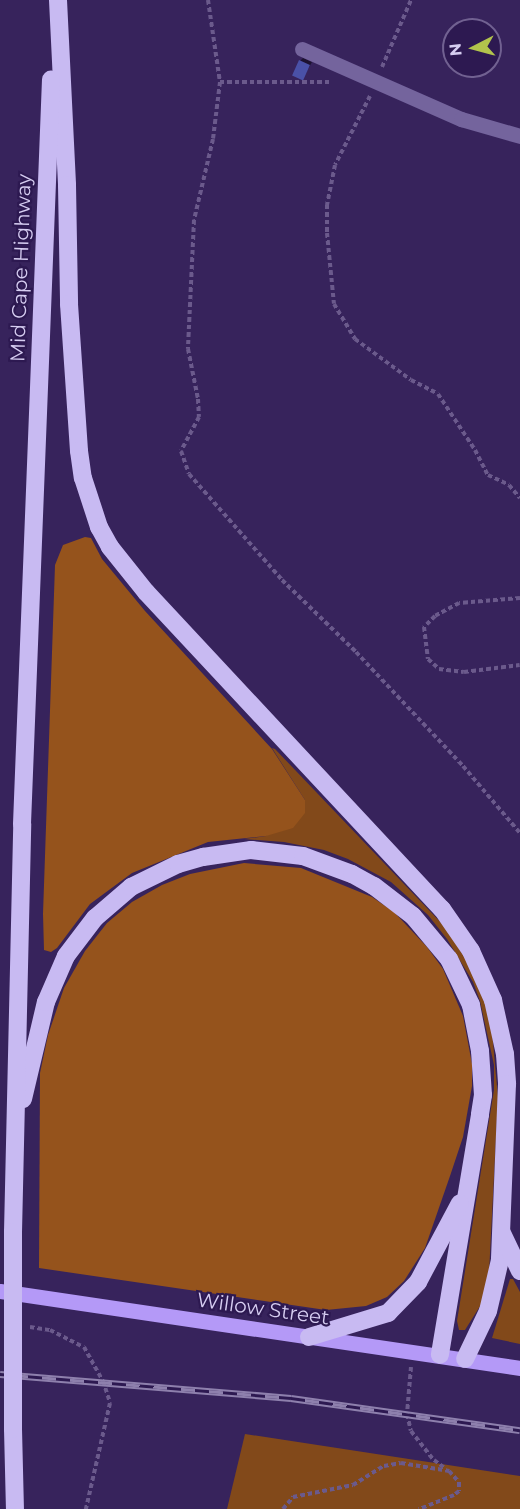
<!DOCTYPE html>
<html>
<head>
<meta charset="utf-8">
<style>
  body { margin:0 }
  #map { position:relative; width:520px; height:1509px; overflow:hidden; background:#37235c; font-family:Montserrat,sans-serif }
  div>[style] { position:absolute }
  .green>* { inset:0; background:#82491a }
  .forest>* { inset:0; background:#95531c }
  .shadow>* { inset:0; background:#0007 }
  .building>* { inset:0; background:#4a51a8; transform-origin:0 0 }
  .path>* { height:4px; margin-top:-2px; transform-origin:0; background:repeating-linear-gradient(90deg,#6b5a8c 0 4.5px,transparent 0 7.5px) }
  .minor>* { height:15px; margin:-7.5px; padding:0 7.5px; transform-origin:7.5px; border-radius:7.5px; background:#74649d }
  .major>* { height:15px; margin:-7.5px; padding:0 7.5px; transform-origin:7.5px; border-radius:7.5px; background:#b499f7 }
  .highway>* { height:18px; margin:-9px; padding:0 9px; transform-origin:9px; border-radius:9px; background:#c8baf2 }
  .rail>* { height:7px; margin-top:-3.5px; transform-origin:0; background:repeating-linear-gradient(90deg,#2d1951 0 14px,#8e80ad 0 28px); box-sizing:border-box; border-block:2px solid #8e80ad }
  .highway-bridge>* { height:18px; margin:-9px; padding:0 9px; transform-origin:9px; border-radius:9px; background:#c8baf2 }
  span { translate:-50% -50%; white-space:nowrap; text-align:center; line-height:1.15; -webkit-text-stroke:4.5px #2d1951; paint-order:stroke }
  .street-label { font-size:20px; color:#d6cdf1 }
  .north { position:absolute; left:442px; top:18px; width:60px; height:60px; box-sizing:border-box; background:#2d1951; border:2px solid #716191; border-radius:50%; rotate:264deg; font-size:16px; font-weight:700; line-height:24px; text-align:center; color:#d6cdf1 }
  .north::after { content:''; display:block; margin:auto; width:21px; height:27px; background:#b2c34c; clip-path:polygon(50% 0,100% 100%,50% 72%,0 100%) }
</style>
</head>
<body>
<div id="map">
  <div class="green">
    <div style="clip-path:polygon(272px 748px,275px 749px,447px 929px,468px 963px,485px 1003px,492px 1031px,498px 1098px,489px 1273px,482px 1303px,465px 1330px,459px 1330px,457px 1321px,494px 1090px,494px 1065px,480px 1001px,473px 982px,447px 939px,428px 915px,391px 882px,348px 859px,324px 850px,284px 842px,244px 839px,266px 836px,305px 800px)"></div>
    <div style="clip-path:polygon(510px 1279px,513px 1279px,520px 1292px,520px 1344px,492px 1338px)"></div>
    <div style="clip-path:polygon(245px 1434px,520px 1476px,520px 1509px,227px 1509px)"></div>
  </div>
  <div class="forest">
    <div style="clip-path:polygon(85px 537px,91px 538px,102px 559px,145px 611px,272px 749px,305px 800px,305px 813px,293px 828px,266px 836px,208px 842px,132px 873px,90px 904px,57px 948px,51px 952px,44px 950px,43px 914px,55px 565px,63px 545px)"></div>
    <div style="clip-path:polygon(244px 863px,301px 868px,372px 897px,394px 912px,427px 947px,443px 969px,463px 1016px,472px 1064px,472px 1086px,463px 1137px,450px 1176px,425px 1248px,404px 1281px,387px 1297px,366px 1306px,326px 1310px,39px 1268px,40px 1073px,48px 1035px,64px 988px,85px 951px,107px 923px,132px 902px,162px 885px,190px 874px)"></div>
  </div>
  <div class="shadow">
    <div style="clip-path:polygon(303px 58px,312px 62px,303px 78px,300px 61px)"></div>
  </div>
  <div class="building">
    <div style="left:299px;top:60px;width:12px;height:17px;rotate:24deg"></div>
  </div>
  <div class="path">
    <div style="left:208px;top:0;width:83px;rotate:81.7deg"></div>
    <div style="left:220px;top:82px;width:57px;rotate:97deg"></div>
    <div style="left:213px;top:139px;width:83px;rotate:103.2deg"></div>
    <div style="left:194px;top:220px;width:129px;rotate:92.7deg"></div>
    <div style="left:188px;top:349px;width:51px;rotate:78.7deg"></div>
    <div style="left:198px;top:399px;width:18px;rotate:87deg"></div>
    <div style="left:199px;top:417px;width:38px;rotate:118deg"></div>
    <div style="left:181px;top:451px;width:24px;rotate:71deg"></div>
    <div style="left:189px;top:474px;width:141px;rotate:48.7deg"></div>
    <div style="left:282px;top:580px;width:103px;rotate:44.2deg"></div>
    <div style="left:356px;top:652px;width:156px;rotate:46.8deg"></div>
    <div style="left:463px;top:766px;width:88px;rotate:49.6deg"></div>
    <div style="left:382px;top:67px;width:73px;rotate:-66.6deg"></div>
    <div style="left:220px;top:82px;width:112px"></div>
    <div style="left:370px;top:96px;width:77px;rotate:116.9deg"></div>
    <div style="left:335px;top:165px;width:41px;rotate:101.3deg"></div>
    <div style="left:327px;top:205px;width:28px;rotate:90deg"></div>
    <div style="left:327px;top:233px;width:71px;rotate:84.4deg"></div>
    <div style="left:334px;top:304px;width:41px;rotate:59deg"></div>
    <div style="left:355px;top:339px;width:69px;rotate:36.2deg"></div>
    <div style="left:411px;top:380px;width:30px;rotate:27deg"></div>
    <div style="left:438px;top:394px;width:67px;rotate:56.5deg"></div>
    <div style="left:475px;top:450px;width:28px;rotate:63deg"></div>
    <div style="left:488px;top:475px;width:23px;rotate:25deg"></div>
    <div style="left:509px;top:485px;width:17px;rotate:50deg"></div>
    <div style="left:520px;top:598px;width:61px;rotate:175.3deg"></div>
    <div style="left:459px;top:603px;width:27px;rotate:152deg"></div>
    <div style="left:435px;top:616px;width:16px;rotate:135deg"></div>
    <div style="left:424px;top:627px;width:32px;rotate:83deg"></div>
    <div style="left:428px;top:659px;width:15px;rotate:42deg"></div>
    <div style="left:439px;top:669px;width:25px;rotate:7deg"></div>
    <div style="left:464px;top:672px;width:56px;rotate:-7.1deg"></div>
    <div style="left:30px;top:1327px;width:20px;rotate:9deg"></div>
    <div style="left:50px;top:1330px;width:38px;rotate:27deg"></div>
    <div style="left:84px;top:1347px;width:39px;rotate:61deg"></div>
    <div style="left:103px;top:1381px;width:23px;rotate:72deg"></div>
    <div style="left:110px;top:1403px;width:109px;rotate:102.8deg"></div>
    <div style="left:411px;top:1367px;width:47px;rotate:94.9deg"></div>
    <div style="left:407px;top:1414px;width:17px;rotate:77deg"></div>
    <div style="left:411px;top:1431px;width:37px;rotate:52deg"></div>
    <div style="left:434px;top:1460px;width:15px;rotate:37deg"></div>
    <div style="left:283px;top:1509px;width:16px;rotate:-50deg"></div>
    <div style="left:293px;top:1497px;width:61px;rotate:-11.3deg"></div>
    <div style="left:353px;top:1485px;width:36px;rotate:-32deg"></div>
    <div style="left:384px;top:1466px;width:17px;rotate:-10deg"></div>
    <div style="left:401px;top:1463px;width:49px;rotate:9.5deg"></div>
    <div style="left:449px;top:1471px;width:15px;rotate:48deg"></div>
    <div style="left:459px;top:1482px;width:9px;rotate:90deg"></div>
    <div style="left:459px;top:1491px;width:6px;rotate:141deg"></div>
    <div style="left:454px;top:1495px;width:38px;rotate:158deg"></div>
  </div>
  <div class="minor">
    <div style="left:302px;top:49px;width:174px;rotate:23.8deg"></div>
    <div style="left:461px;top:119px;width:61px;rotate:16.1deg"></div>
  </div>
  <div class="major">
    <div style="left:0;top:1291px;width:526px;rotate:8.42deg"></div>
  </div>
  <div class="highway">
    <div style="left:58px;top:0;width:185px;rotate:87.2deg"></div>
    <div style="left:67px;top:185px;width:119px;rotate:89deg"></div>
    <div style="left:69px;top:304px;width:147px;rotate:86.1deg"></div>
    <div style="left:79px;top:451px;width:27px;rotate:82deg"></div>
    <div style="left:83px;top:478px;width:52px;rotate:71.9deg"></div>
    <div style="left:99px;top:527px;width:23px;rotate:61deg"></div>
    <div style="left:110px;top:547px;width:58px;rotate:51.3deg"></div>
    <div style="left:146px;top:592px;width:434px;rotate:47deg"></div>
    <div style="left:442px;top:909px;width:51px;rotate:55.4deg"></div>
    <div style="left:471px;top:951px;width:54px;rotate:65.8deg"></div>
    <div style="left:493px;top:1000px;width:55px;rotate:77.5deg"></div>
    <div style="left:505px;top:1054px;width:30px;rotate:86deg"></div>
    <div style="left:507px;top:1084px;width:176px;rotate:92.3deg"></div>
    <div style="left:500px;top:1260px;width:52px;rotate:103.2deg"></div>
    <div style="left:488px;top:1311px;width:53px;rotate:115.6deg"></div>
    <div style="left:23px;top:1099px;width:100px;rotate:-76.7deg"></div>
    <div style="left:46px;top:1002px;width:50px;rotate:-66.5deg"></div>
    <div style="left:66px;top:956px;width:48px;rotate:-52.7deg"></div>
    <div style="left:95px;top:918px;width:48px;rotate:-40.7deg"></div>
    <div style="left:131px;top:887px;width:52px;rotate:-26.1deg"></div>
    <div style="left:178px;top:864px;width:26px;rotate:-16deg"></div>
    <div style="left:203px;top:857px;width:49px;rotate:-8.3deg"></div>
    <div style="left:251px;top:850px;width:52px;rotate:6.6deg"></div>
    <div style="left:303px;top:856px;width:52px;rotate:20.2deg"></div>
    <div style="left:352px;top:874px;width:25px;rotate:29deg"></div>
    <div style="left:374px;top:886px;width:49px;rotate:37.6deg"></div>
    <div style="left:413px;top:916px;width:56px;rotate:50.1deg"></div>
    <div style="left:449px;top:959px;width:51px;rotate:64.4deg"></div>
    <div style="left:471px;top:1005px;width:47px;rotate:78.9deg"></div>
    <div style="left:480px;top:1051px;width:44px;rotate:86.1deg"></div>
    <div style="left:483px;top:1095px;width:20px;rotate:99deg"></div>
    <div style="left:480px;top:1115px;width:243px;rotate:99.5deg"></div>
    <div style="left:13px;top:1232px;width:408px;rotate:-88.7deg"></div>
    <div style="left:22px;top:824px;width:745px;rotate:-87.77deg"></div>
    <div style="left:502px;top:1233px;width:42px;rotate:64.7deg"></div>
    <div style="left:309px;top:1337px;width:83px;rotate:-16.9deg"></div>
    <div style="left:388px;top:1313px;width:43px;rotate:-45.9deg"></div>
    <div style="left:418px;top:1282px;width:89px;rotate:-62deg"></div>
    <div style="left:13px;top:1429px;width:80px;rotate:88.6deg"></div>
  </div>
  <div class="rail">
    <div style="left:0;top:1374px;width:292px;rotate:4.7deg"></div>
    <div style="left:291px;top:1398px;width:231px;rotate:8deg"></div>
  </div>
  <div class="highway-bridge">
    <div style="left:13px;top:1232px;width:197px;rotate:90deg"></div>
  </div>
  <div class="street-label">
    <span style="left:21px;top:268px;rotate:-88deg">Mid Cape Highway</span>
    <span style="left:263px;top:1309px;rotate:8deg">Willow Street</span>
  </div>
  <div class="north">N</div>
</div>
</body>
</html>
